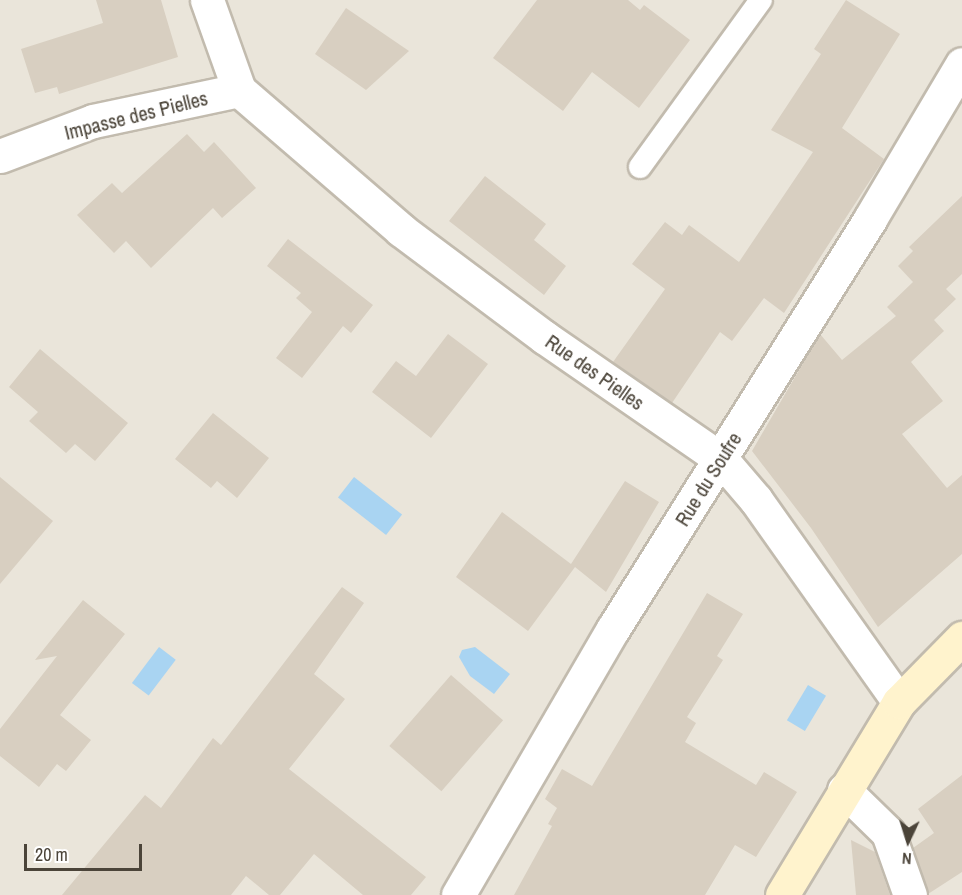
<!DOCTYPE html>
<html>
<head>
<meta charset="utf-8">
<style>
  body { margin:0 }
  #map { position:relative; width:962px; height:895px; overflow:hidden; background:#f6f3ec; font-family:"Archivo Narrow",sans-serif }
  div>[style] { position:absolute }
  .residential>* { inset:0; background:#eae5da; transform-origin:0 0 }
  .water>* { inset:0; background:#a9d4f2; transform-origin:0 0 }
  .building>* { inset:0; background:#d8cfc1; transform-origin:0 0 }
  .roads { filter:drop-shadow(2px 0 #c2bbae) drop-shadow(-2px 0 #c2bbae) drop-shadow(0 2px #c2bbae) drop-shadow(0 -2px #c2bbae) }
  .service>* { height:22px; margin:-11px; padding:0 11px; transform-origin:11px; border-radius:11px; background:#fff }
  .minor>* { height:33px; margin:-16.5px; padding:0 16.5px; transform-origin:16.5px; border-radius:16.5px; background:#fff }
  .secondary>* { height:33px; margin:-16.5px; padding:0 16.5px; transform-origin:16.5px; border-radius:16.5px; background:#fff3cd }
  span { translate:-50% -50%; white-space:nowrap; text-align:center; line-height:1.15; -webkit-text-stroke:4.5px #fff; paint-order:stroke }
  .street-label { font-size:20px; color:#4b4439 }
  .north { position:absolute; left:878px; top:811px; width:60px; height:60px; -webkit-text-stroke:4px #fff; paint-order:stroke; rotate:184deg; font-size:16px; font-weight:700; line-height:24px; text-align:center; color:#4b4439 }
  .north::after { content:''; display:block; margin:auto; width:21px; height:27px; background:#4b4439; clip-path:polygon(50% 0,100% 100%,50% 72%,0 100%) }
  .scale { position:absolute; left:24px; top:844px; width:118px; height:27px; box-sizing:border-box; border:3px solid #4b4439; border-top:0; padding-left:8px; font-size:18px; line-height:21px; white-space:nowrap; color:#4b4439; -webkit-text-stroke:4px #fff; paint-order:stroke }
</style>
</head>
<body>
<div id="map">
  <div class="residential">
    <div style="left:0;top:0;width:962px;height:895px"></div>
  </div>
  <div class="water">
    <div style="left:354px;top:477px;width:61px;height:26px;rotate:38deg"></div>
    <div style="left:159px;top:647px;width:21px;height:45px;rotate:37deg"></div>
    <div style="clip-path:polygon(475px 647px,510px 674px,494px 694px,470px 676px,459px 657px,462px 650px)"></div>
    <div style="left:808px;top:685px;width:21px;height:41px;rotate:31deg"></div>
  </div>
  <div class="building">
    <div style="clip-path:polygon(96px 0,161px 0,178px 57px,59px 94px,57px 87px,35px 93px,21px 49px,103px 23px)"></div>
    <div style="clip-path:polygon(537px 0,628px 0,640px 10px,644px 5px,690px 40px,639px 108px,592px 72px,563px 111px,493px 58px)"></div>
    <div style="clip-path:polygon(846px 0,900px 34px,842px 128px,884px 159px,784px 313px,764px 298px,732px 341px,720px 332px,672px 403px,613px 362px,665px 289px,632px 264px,665px 222px,682px 235px,689px 225px,739px 262px,813px 152px,771px 130px,821px 54px,814px 49px)"></div>
    <div style="clip-path:polygon(346px 8px,409px 51px,366px 90px,315px 54px)"></div>
    <div style="clip-path:polygon(187px 134px,204px 152px,214px 142px,256px 188px,222px 218px,213px 208px,151px 268px,126px 241px,114px 253px,77px 215px,112px 183px,122px 193px)"></div>
    <div style="clip-path:polygon(485px 176px,546px 224px,534px 240px,566px 266px,544px 295px,449px 221px)"></div>
    <div style="clip-path:polygon(962px 196px,962px 274px,946px 289px,956px 299px,934px 320px,944px 331px,911px 362px,943px 401px,902px 434px,947px 488px,962px 475px,962px 554px,878px 627px,811px 528px,752px 451px,820px 334px,842px 360px,896px 316px,887px 307px,913px 282px,898px 266px,913px 251px,909px 247px)"></div>
    <div style="clip-path:polygon(288px 239px,373px 305px,351px 333px,343px 326px,302px 378px,276px 358px,312px 312px,296px 298px,301px 293px,267px 266px)"></div>
    <div style="clip-path:polygon(448px 334px,488px 364px,431px 438px,372px 392px,396px 361px,416px 376px)"></div>
    <div style="clip-path:polygon(40px 349px,128px 423px,95px 461px,75px 444px,66px 453px,29px 421px,38px 412px,9px 387px)"></div>
    <div style="clip-path:polygon(213px 413px,269px 458px,237px 498px,217px 481px,211px 488px,175px 459px)"></div>
    <div style="clip-path:polygon(0 477px,53px 521px,0 584px)"></div>
    <div style="clip-path:polygon(625px 481px,659px 502px,606px 592px,575px 567px,528px 631px,456px 577px,502px 512px,571px 564px)"></div>
    <div style="clip-path:polygon(342px 587px,364px 603px,314px 674px,345px 699px,289px 769px,426px 877px,411px 895px,363px 895px,314px 854px,280px 895px,269px 895px,246px 876px,231px 895px,62px 895px,145px 795px,161px 808px,213px 738px,221px 745px)"></div>
    <div style="clip-path:polygon(707px 593px,743px 614px,717px 656px,723px 660px,687px 717px,696px 723px,685px 742px,756px 785px,764px 772px,797px 792px,756px 857px,735px 845px,705px 895px,514px 895px,552px 826px,548px 824px,557px 808px,545px 799px,562px 769px,592px 786px)"></div>
    <div style="clip-path:polygon(83px 600px,125px 634px,60px 715px,91px 740px,66px 771px,57px 764px,39px 787px,0 756px,0 729px,57px 656px,35px 660px)"></div>
    <div style="left:451px;top:675px;width:69px;height:94px;rotate:41deg"></div>
    <div style="clip-path:polygon(962px 775px,962px 872px,928px 894px,913px 848px,934px 833px,918px 809px)"></div>
    <div style="clip-path:polygon(851px 840px,875px 852px,890px 895px,856px 895px)"></div>
  </div>
  <div class="roads">
    <div class="service">
      <div style="left:640px;top:167px;width:206px;rotate:-54.1deg"></div>
    </div>
    <div class="minor">
      <div style="left:207px;top:0;width:96px;rotate:70.4deg"></div>
      <div style="left:239px;top:90px;width:214px;rotate:40.8deg"></div>
      <div style="left:401px;top:230px;width:179px;rotate:36.8deg"></div>
      <div style="left:544px;top:337px;width:215px;rotate:34.6deg"></div>
      <div style="left:721px;top:459px;width:54px;rotate:49.5deg"></div>
      <div style="left:756px;top:500px;width:247px;rotate:54.7deg"></div>
      <div style="left:0;top:156px;width:99px;rotate:-20.6deg"></div>
      <div style="left:93px;top:121px;width:149px;rotate:-12deg"></div>
      <div style="left:844px;top:790px;width:62px;rotate:44.3deg"></div>
      <div style="left:888px;top:833px;width:66px;rotate:70.5deg"></div>
      <div style="left:458px;top:895px;width:308px;rotate:-59.8deg"></div>
      <div style="left:613px;top:629px;width:484px;rotate:-57.9deg"></div>
      <div style="left:870px;top:219px;width:180px;rotate:-59.3deg"></div>
    </div>
    <div class="secondary">
      <div style="left:782px;top:895px;width:226px;rotate:-58.8deg"></div>
      <div style="left:899px;top:702px;width:90px;rotate:-45.5deg"></div>
    </div>
  </div>
  <div class="street-label">
    <span style="left:136px;top:115px;rotate:-14deg">Impasse des Pielles</span>
    <span style="left:595px;top:372px;rotate:35deg">Rue des Pielles</span>
    <span style="left:708px;top:479px;rotate:-58deg">Rue du Soufre</span>
  </div>
  <div class="north">N</div>
  <div class="scale">20 m</div>
</div>
</body>
</html>
